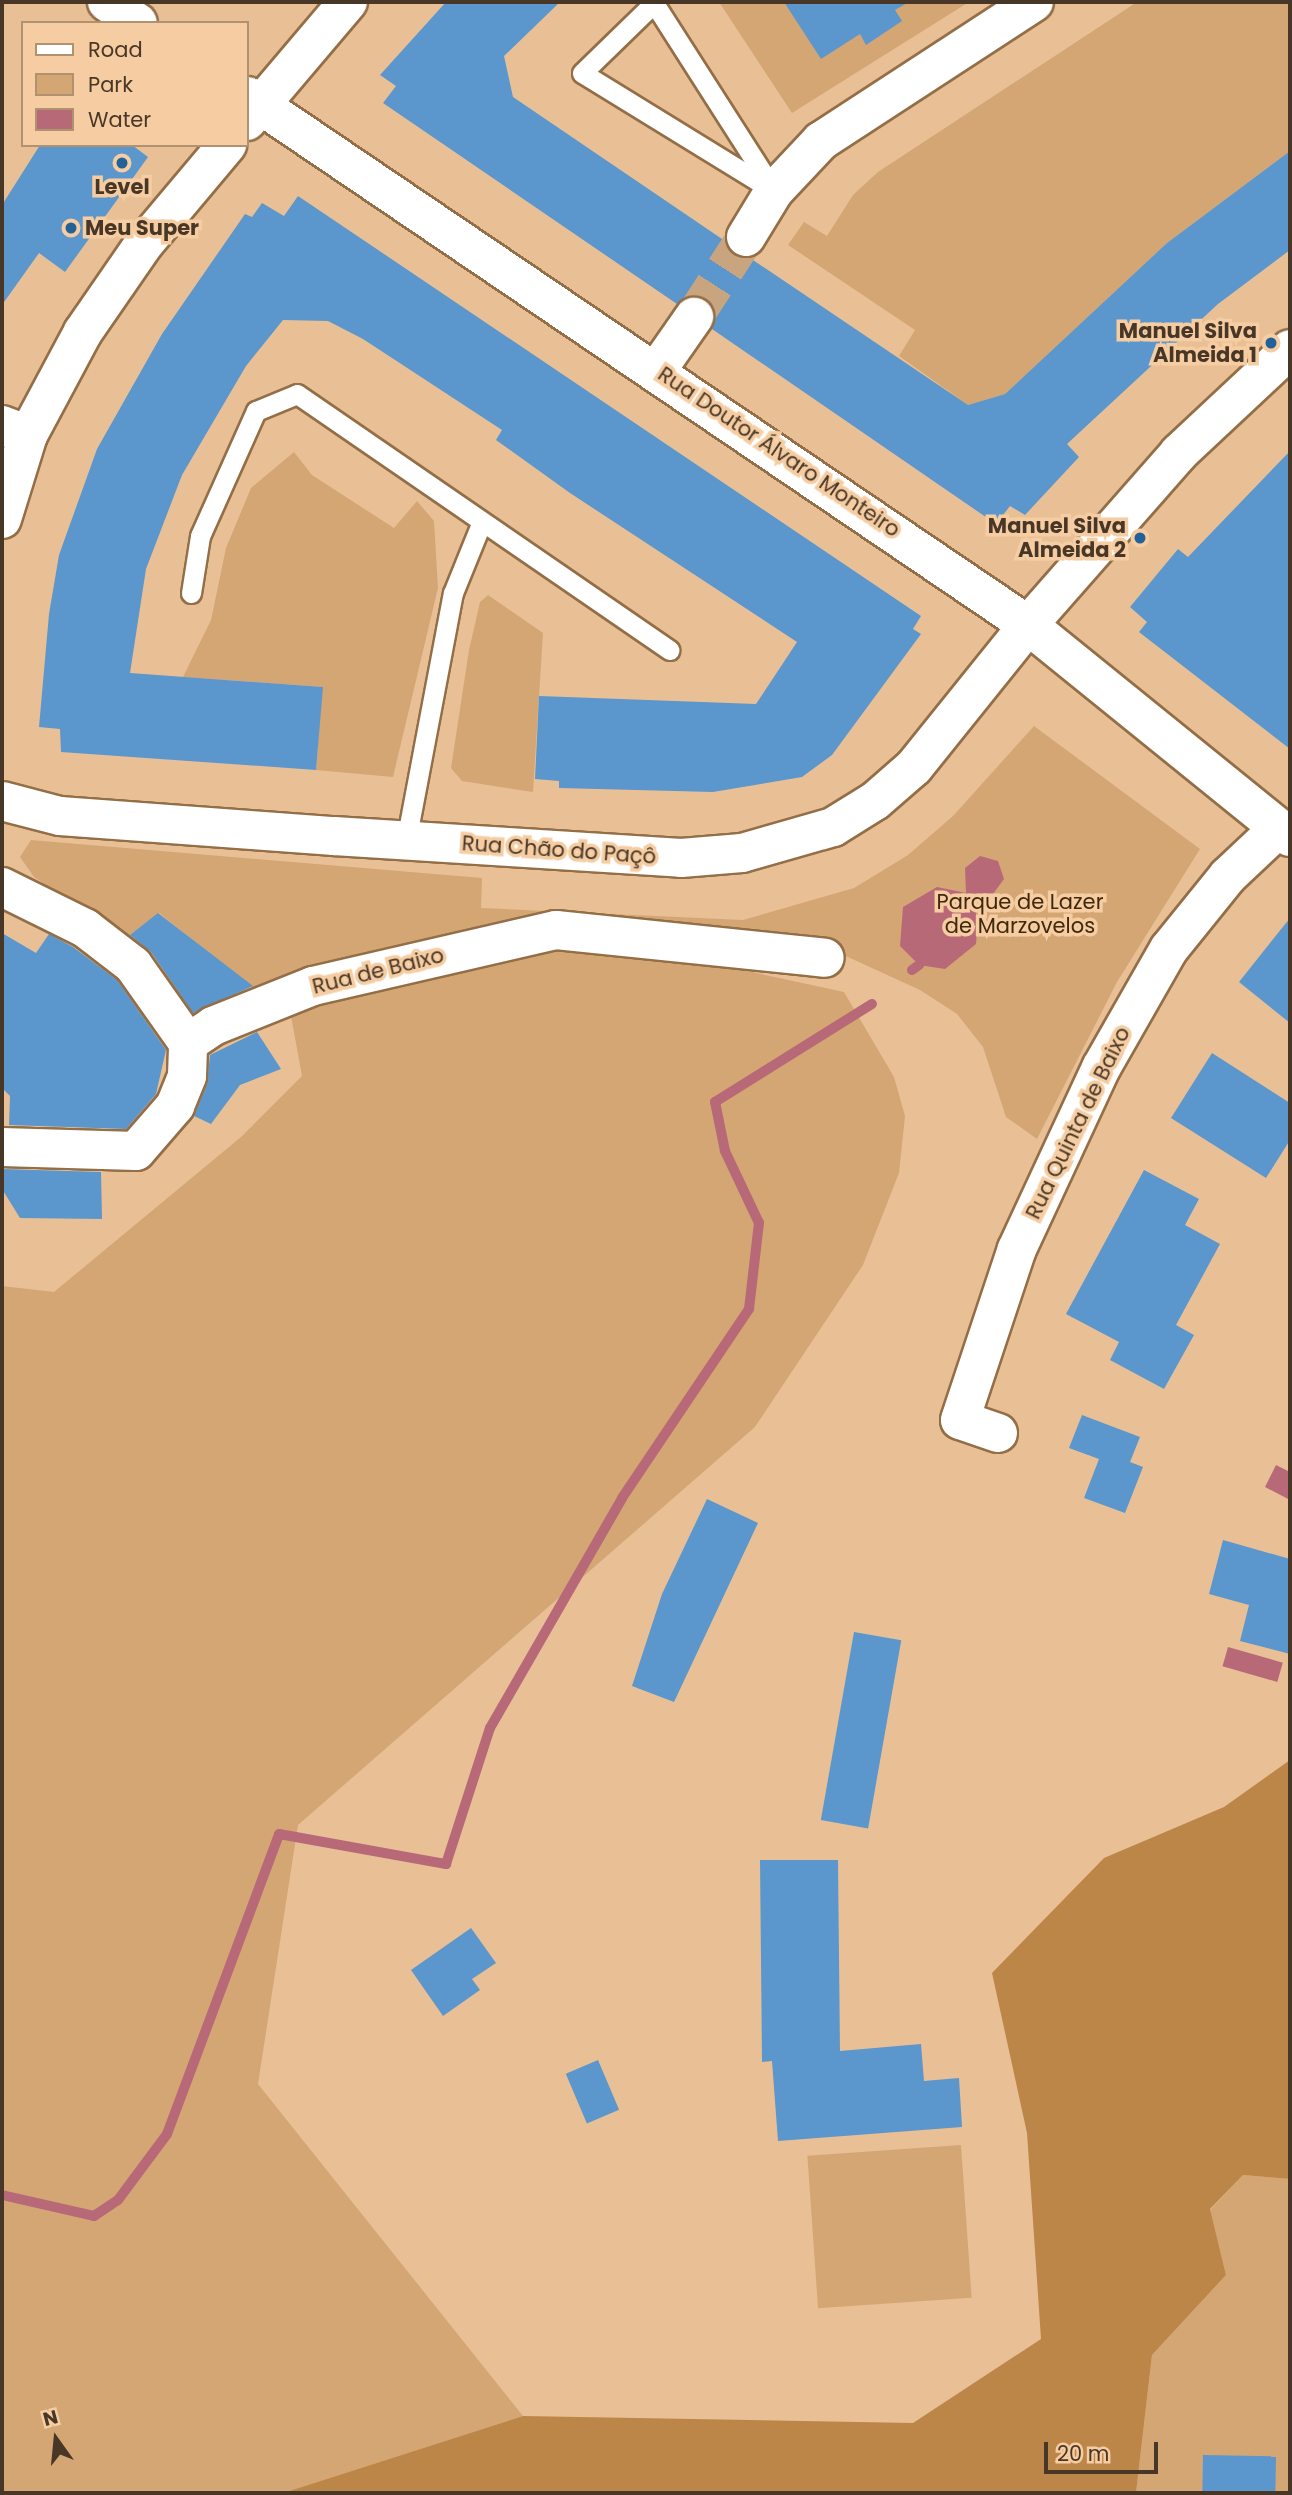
<!DOCTYPE html>
<html>
<head>
<meta charset="utf-8">
<style>
  body { margin:0 }
  #map { position:relative; width:1292px; height:2495px; overflow:hidden; background:#e9c095; font-family:Poppins,sans-serif }
  div>[style] { position:absolute }
  .green>* { inset:0; background:#d4a674; transform-origin:0 0 }
  .forest>* { inset:0; background:#bc8649 }
  .water>* { inset:0; background:#b86978; transform-origin:0 0 }
  .stream>* { height:10px; margin:-5px; padding:0 5px; transform-origin:5px; border-radius:5px; background:#b86978 }
  .building>* { inset:0; background:#5b96cc; transform-origin:0 0 }
  .minor-tunnel>* { height:38px; margin-top:-19px; transform-origin:0; background:repeating-linear-gradient(90deg,#c9a57f 0 38px,transparent 0 57px) }
  .roads { filter:drop-shadow(2px 0 #936e46) drop-shadow(-2px 0 #936e46) drop-shadow(0 2px #936e46) drop-shadow(0 -2px #936e46) }
  .service>* { height:19px; margin:-9.5px; padding:0 9.5px; transform-origin:9.5px; border-radius:9.5px; background:#fff }
  .minor>* { height:38px; margin:-19px; padding:0 19px; transform-origin:19px; border-radius:19px; background:#fff }
  .tertiary>* { height:38px; margin:-19px; padding:0 19px; transform-origin:19px; border-radius:19px; background:#fff }
  .dots>* { width:19px; height:19px; translate:-50% -50%; box-sizing:border-box; border:4px solid #f6cda2; border-radius:50% }
  span { translate:-50% -50%; white-space:nowrap; text-align:center; line-height:1.15; -webkit-text-stroke:7px #f6cda2; paint-order:stroke }
  .poi-label { font-size:21px; color:#483726; font-weight:700 }
  .left { translate:0 -50%; text-align:left }
  .right { translate:-100% -50%; text-align:right }
  .street-label { font-size:21px; color:#483726 }
  .park-label { font-size:21px; color:#3f280c }
  .frame { position:absolute; inset:0; border:4px solid #483726; pointer-events:none }
  .legend { position:absolute; left:21px; top:21px; width:228px; height:126px; box-sizing:border-box; background:#f6cda2; border:2px solid #b09170; margin:0; padding:9px 12px; list-style:none; font-size:21px; color:#483726 }
  .legend li { display:flex; align-items:center; gap:14px; height:35px }
  .legend b { width:35px; border:2px solid #b09170 }
  .north { position:absolute; left:21px; top:2404px; width:70px; height:70px; -webkit-text-stroke:5px #f6cda2; paint-order:stroke; rotate:345deg; font-size:19px; font-weight:700; line-height:28px; text-align:center; color:#483726 }
  .north::after { content:''; display:block; margin:auto; width:24px; height:32px; background:#483726; clip-path:polygon(50% 0,100% 100%,50% 72%,0 100%) }
  .scale { position:absolute; left:1044px; top:2442px; width:114px; height:32px; box-sizing:border-box; border:4px solid #483726; border-top:0; padding-left:9px; font-size:21px; line-height:24px; white-space:nowrap; color:#483726; -webkit-text-stroke:5px #f6cda2; paint-order:stroke }
</style>
</head>
<body>
<div id="map">
  <div class="green">
    <div style="clip-path:polygon(719px 2px,969px 2px,792px 113px)"></div>
    <div style="clip-path:polygon(1137px 2px,1290px 2px,1290px 151px,1167px 243px,1005px 394px,968px 405px,899px 356px,915px 330px,788px 245px,804px 222px,827px 236px,853px 195px,878px 172px)"></div>
    <div style="clip-path:polygon(294px 452px,312px 475px,394px 528px,417px 501px,434px 521px,438px 588px,393px 777px,316px 770px,322px 687px,183px 677px,211px 620px,226px 548px,251px 488px)"></div>
    <div style="clip-path:polygon(488px 595px,543px 633px,533px 792px,462px 781px,451px 768px,469px 650px,480px 602px)"></div>
    <div style="clip-path:polygon(1034px 726px,1200px 849px,1117px 982px,1037px 1139px,1006px 1117px,983px 1047px,957px 1014px,920px 990px,826px 947px,655px 929px,262px 995px,159px 913px,126px 938px,34px 877px,20px 857px,31px 840px,482px 878px,481px 908px,743px 920px,854px 888px,908px 855px,953px 816px)"></div>
    <div style="clip-path:polygon(531px 944px,688px 958px,844px 992px,894px 1077px,905px 1116px,899px 1173px,863px 1265px,755px 1427px,298px 1825px,258px 2084px,523px 2416px,283px 2493px,2px 2493px,2px 1286px,54px 1292px,241px 1137px,302px 1076px,289px 1005px)"></div>
    <div style="left:961px;top:2145px;width:153px;height:154px;rotate:86deg"></div>
    <div style="clip-path:polygon(1243px 2175px,1290px 2179px,1290px 2493px,1136px 2493px,1152px 2355px,1226px 2275px,1210px 2210px)"></div>
  </div>
  <div class="forest">
    <div style="clip-path:polygon(1290px 1760px,1290px 2179px,1243px 2175px,1210px 2209px,1226px 2275px,1152px 2355px,1136px 2493px,283px 2493px,523px 2416px,913px 2423px,1041px 2339px,1027px 2133px,992px 1973px,1104px 1858px,1224px 1807px)"></div>
  </div>
  <div class="water">
    <div style="clip-path:polygon(980px 856px,998px 861px,1004px 879px,993px 894px,969px 896px,978px 918px,976px 944px,945px 969px,919px 965px,900px 946px,903px 907px,937px 887px,966px 893px,965px 868px)"></div>
    <div style="clip-path:polygon(1276px 1465px,1290px 1472px,1290px 1500px,1265px 1487px)"></div>
    <div style="left:1228px;top:1647px;width:57px;height:20px;rotate:16deg"></div>
  </div>
  <div class="stream">
    <div style="left:912px;top:970px;width:9px;rotate:-36deg"></div>
    <div style="left:2px;top:2195px;width:94px;rotate:12.9deg"></div>
    <div style="left:94px;top:2216px;width:29px;rotate:-34deg"></div>
    <div style="left:118px;top:2200px;width:82px;rotate:-53.4deg"></div>
    <div style="left:167px;top:2134px;width:320px;rotate:-69.5deg"></div>
    <div style="left:279px;top:1834px;width:170px;rotate:10.2deg"></div>
    <div style="left:446px;top:1864px;width:143px;rotate:-72.1deg"></div>
    <div style="left:490px;top:1728px;width:265px;rotate:-60.1deg"></div>
    <div style="left:622px;top:1498px;width:228px;rotate:-56.1deg"></div>
    <div style="left:749px;top:1309px;width:87px;rotate:-83.4deg"></div>
    <div style="left:759px;top:1223px;width:80px;rotate:-115.3deg"></div>
    <div style="left:725px;top:1151px;width:50px;rotate:-101.5deg"></div>
    <div style="left:715px;top:1102px;width:185px;rotate:-32deg"></div>
  </div>
  <div class="building">
    <div style="clip-path:polygon(446px 2px,560px 2px,504px 56px,513px 97px,725px 241px,734px 255px,750px 258px,968px 405px,1005px 394px,1167px 243px,1290px 151px,1290px 250px,1218px 304px,1067px 444px,1079px 457px,1025px 515px,1010px 506px,996px 524px,712px 329px,714px 308px,706px 299px,695px 295px,677px 304px,383px 103px,396px 86px,380px 75px)"></div>
    <div style="clip-path:polygon(784px 2px,909px 2px,895px 10px,902px 21px,866px 45px,860px 34px,821px 59px)"></div>
    <div style="clip-path:polygon(40px 145px,132px 145px,148px 157px,65px 272px,39px 253px,2px 305px,2px 205px)"></div>
    <div style="clip-path:polygon(298px 196px,921px 616px,913px 629px,921px 634px,832px 755px,802px 777px,713px 792px,559px 788px,559px 781px,535px 779px,539px 696px,756px 704px,797px 642px,570px 493px,496px 440px,502px 430px,363px 339px,328px 321px,283px 320px,246px 366px,182px 475px,146px 569px,130px 673px,323px 687px,316px 770px,61px 752px,60px 729px,39px 727px,49px 614px,59px 555px,97px 449px,162px 334px,245px 214px,252px 217px,262px 203px,284px 216px)"></div>
    <div style="clip-path:polygon(1290px 451px,1290px 749px,1139px 632px,1147px 622px,1130px 607px,1178px 549px,1188px 557px)"></div>
    <div style="clip-path:polygon(158px 913px,253px 986px,193px 1013px,151px 952px,130px 935px)"></div>
    <div style="clip-path:polygon(1290px 918px,1290px 1023px,1239px 982px)"></div>
    <div style="clip-path:polygon(2px 933px,36px 953px,49px 934px,73px 947px,117px 980px,166px 1050px,156px 1094px,126px 1129px,9px 1125px,10px 1096px,2px 1088px)"></div>
    <div style="clip-path:polygon(257px 1032px,281px 1069px,240px 1085px,211px 1124px,194px 1116px,207px 1084px,210px 1055px)"></div>
    <div style="clip-path:polygon(1212px 1053px,1290px 1103px,1290px 1140px,1266px 1178px,1171px 1118px)"></div>
    <div style="clip-path:polygon(2px 1169px,101px 1172px,102px 1219px,20px 1218px,2px 1189px)"></div>
    <div style="clip-path:polygon(1144px 1170px,1199px 1199px,1185px 1225px,1220px 1244px,1176px 1325px,1194px 1335px,1164px 1389px,1110px 1360px,1119px 1342px,1066px 1314px)"></div>
    <div style="clip-path:polygon(1082px 1415px,1140px 1437px,1130px 1462px,1143px 1467px,1125px 1513px,1084px 1498px,1099px 1459px,1069px 1448px)"></div>
    <div style="clip-path:polygon(707px 1499px,758px 1523px,674px 1702px,632px 1686px,662px 1594px)"></div>
    <div style="clip-path:polygon(1223px 1540px,1290px 1559px,1290px 1654px,1240px 1641px,1249px 1605px,1209px 1594px)"></div>
    <div style="left:854px;top:1632px;width:48px;height:191px;rotate:10deg"></div>
    <div style="clip-path:polygon(760px 1860px,838px 1860px,840px 2051px,921px 2044px,924px 2081px,959px 2078px,962px 2127px,778px 2141px,772px 2061px,762px 2062px)"></div>
    <div style="clip-path:polygon(471px 1928px,496px 1963px,472px 1979px,480px 1990px,443px 2016px,411px 1970px)"></div>
    <div style="left:598px;top:2060px;width:54px;height:35px;rotate:67deg"></div>
    <div style="left:1203px;top:2455px;width:73px;height:38px;rotate:1deg"></div>
  </div>
  <div class="minor-tunnel">
    <div style="left:694px;top:317px;width:95px;rotate:-57deg"></div>
  </div>
  <div class="roads">
    <div class="service">
      <div style="left:654px;top:3px;width:223px;rotate:57.4deg"></div>
      <div style="left:774px;top:191px;width:225px;rotate:-148.4deg"></div>
      <div style="left:582px;top:73px;width:100px;rotate:-44.2deg"></div>
      <div style="left:191px;top:593px;width:58px;rotate:-81deg"></div>
      <div style="left:200px;top:536px;width:137px;rotate:-65.9deg"></div>
      <div style="left:256px;top:411px;width:44px;rotate:-22.5deg"></div>
      <div style="left:297px;top:394px;width:452px;rotate:34.5deg"></div>
      <div style="left:406px;top:841px;width:252px;rotate:-79.3deg"></div>
      <div style="left:453px;top:593px;width:74px;rotate:-67.9deg"></div>
    </div>
    <div class="minor">
      <div style="left:746px;top:237px;width:54px;rotate:-58.7deg"></div>
      <div style="left:774px;top:191px;width:69px;rotate:-46.8deg"></div>
      <div style="left:821px;top:141px;width:254px;rotate:-33.1deg"></div>
      <div style="left:657px;top:370px;width:65px;rotate:-55.1deg"></div>
      <div style="left:2px;top:425px;width:28px;rotate:21deg"></div>
      <div style="left:2px;top:801px;width:60px;rotate:14.5deg"></div>
      <div style="left:60px;top:816px;width:275px;rotate:4.2deg"></div>
      <div style="left:334px;top:836px;width:348px;rotate:3.6deg"></div>
      <div style="left:681px;top:858px;width:61px;rotate:-4.7deg"></div>
      <div style="left:742px;top:853px;width:95px;rotate:-15.9deg"></div>
      <div style="left:833px;top:827px;width:49px;rotate:-31.8deg"></div>
      <div style="left:875px;top:801px;width:52px;rotate:-41.1deg"></div>
      <div style="left:914px;top:767px;width:182px;rotate:-51.2deg"></div>
      <div style="left:1028px;top:625px;width:337px;rotate:39deg"></div>
      <div style="left:2px;top:887px;width:93px;rotate:26.3deg"></div>
      <div style="left:85px;top:928px;width:61px;rotate:37.6deg"></div>
      <div style="left:133px;top:965px;width:95px;rotate:54.8deg"></div>
      <div style="left:188px;top:1043px;width:30px;rotate:-34deg"></div>
      <div style="left:213px;top:1026px;width:108px;rotate:-21.8deg"></div>
      <div style="left:313px;top:986px;width:249px;rotate:-13deg"></div>
      <div style="left:556px;top:930px;width:270px;rotate:5.9deg"></div>
      <div style="left:2px;top:1147px;width:134px;rotate:1.7deg"></div>
      <div style="left:136px;top:1151px;width:60px;rotate:-49.1deg"></div>
      <div style="left:175px;top:1106px;width:32px;rotate:-68deg"></div>
      <div style="left:187px;top:1076px;width:33px;rotate:-88deg"></div>
      <div style="left:998px;top:1433px;width:40px;rotate:-161.1deg"></div>
      <div style="left:960px;top:1420px;width:180px;rotate:-71.6deg"></div>
      <div style="left:1017px;top:1249px;width:200px;rotate:-65.1deg"></div>
      <div style="left:1101px;top:1068px;width:137px;rotate:-60.3deg"></div>
      <div style="left:1169px;top:949px;width:94px;rotate:-51.1deg"></div>
      <div style="left:1228px;top:876px;width:70px;rotate:-43.3deg"></div>
    </div>
    <div class="tertiary">
      <div style="left:107px;top:2px;width:37px;rotate:34deg"></div>
      <div style="left:247px;top:96px;width:943px;rotate:34.11deg"></div>
      <div style="left:1028px;top:625px;width:229px;rotate:-48.7deg"></div>
      <div style="left:1179px;top:453px;width:152px;rotate:-43.1deg"></div>
      <div style="left:247px;top:121px;width:156px;rotate:-49.7deg"></div>
      <div style="left:2px;top:519px;width:88px;rotate:-72.8deg"></div>
      <div style="left:28px;top:435px;width:117px;rotate:-61.9deg"></div>
      <div style="left:83px;top:332px;width:106px;rotate:-55.4deg"></div>
      <div style="left:143px;top:245px;width:131px;rotate:-50deg"></div>
    </div>
  </div>
  <div class="dots">
    <div style="left:122px;top:163px;background:#226298"></div>
    <div style="left:71px;top:228px;background:#226298"></div>
    <div style="left:1271px;top:343px;background:#226298"></div>
    <div style="left:1140px;top:538px;background:#226298"></div>
  </div>
  <div class="poi-label">
    <span style="left:122px;top:187px">Level</span>
    <span class="left" style="left:85px;top:228px">Meu Super</span>
    <span class="right" style="left:1257px;top:343px">Manuel Silva<br>Almeida 1</span>
    <span class="right" style="left:1126px;top:538px">Manuel Silva<br>Almeida 2</span>
  </div>
  <div class="street-label">
    <span style="left:779px;top:452px;rotate:34deg">Rua Doutor Álvaro Monteiro</span>
    <span style="left:559px;top:850px;rotate:4deg">Rua Chão do Paçô</span>
    <span style="left:378px;top:971px;rotate:-14deg">Rua de Baixo</span>
    <span style="left:1078px;top:1123px;rotate:-64deg">Rua Quinta de Baixo</span>
  </div>
  <div class="park-label">
    <span style="left:1020px;top:914px">Parque de Lazer<br>de Marzovelos</span>
  </div>
  <div class="frame"></div>
  <ul class="legend">
  <li><b style="height:9px;background:#fff"></b>Road</li>
  <li><b style="height:19px;background:#d4a674"></b>Park</li>
  <li><b style="height:19px;background:#b86978"></b>Water</li>
  </ul>
  <div class="north">N</div>
  <div class="scale">20 m</div>
</div>
</body>
</html>
